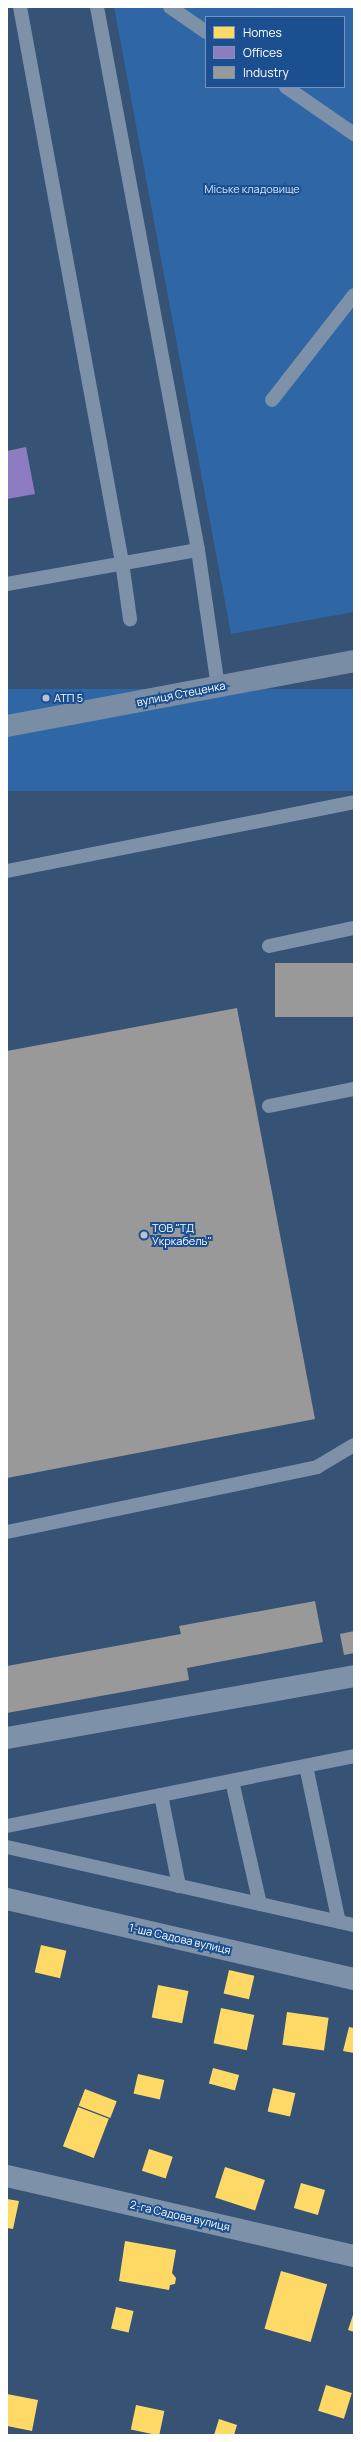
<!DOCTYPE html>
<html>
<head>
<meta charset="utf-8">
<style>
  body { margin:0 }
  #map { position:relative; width:361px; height:2442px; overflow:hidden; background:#365274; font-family:Manrope,sans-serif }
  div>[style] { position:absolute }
  .green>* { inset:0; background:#2f66a5; transform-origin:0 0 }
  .homes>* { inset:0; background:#ffd966; transform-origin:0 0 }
  .offices>* { inset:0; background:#8e7cc3 }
  .industry>* { inset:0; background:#999; transform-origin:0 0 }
  .service>* { height:14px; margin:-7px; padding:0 7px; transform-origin:7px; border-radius:7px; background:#7d92a8 }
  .minor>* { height:22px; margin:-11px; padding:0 11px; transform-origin:11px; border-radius:11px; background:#7d92a8 }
  .secondary>* { height:22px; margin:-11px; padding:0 11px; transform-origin:11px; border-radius:11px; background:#798da4 }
  .dots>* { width:11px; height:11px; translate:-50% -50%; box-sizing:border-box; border:2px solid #1b4f8f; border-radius:50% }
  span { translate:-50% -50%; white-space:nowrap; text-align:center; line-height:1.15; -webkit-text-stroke:4px #1b4f8f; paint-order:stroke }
  .park-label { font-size:11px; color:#cfe3fa }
  .street-label { font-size:11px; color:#fff }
  .poi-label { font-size:11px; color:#fff }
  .left { translate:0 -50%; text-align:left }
  .frame { position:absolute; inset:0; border:8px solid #fff; pointer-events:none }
  .legend { position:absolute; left:205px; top:16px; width:140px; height:72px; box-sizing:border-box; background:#1b4f8f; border:1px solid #7695bc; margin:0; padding:5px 7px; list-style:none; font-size:12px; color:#fff }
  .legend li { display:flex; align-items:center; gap:8px; height:20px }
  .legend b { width:20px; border:1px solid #7695bc }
</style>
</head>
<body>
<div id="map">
  <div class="green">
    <div style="clip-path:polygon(evenodd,114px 7px,354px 7px,354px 612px,231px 634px,114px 7px,206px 17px,344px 17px,344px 87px,206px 87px,206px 17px)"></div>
    <div style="left:354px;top:689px;width:102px;height:353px;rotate:90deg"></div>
  </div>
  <div class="homes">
    <div style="left:41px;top:1945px;width:26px;height:28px;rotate:13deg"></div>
    <div style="left:229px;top:1970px;width:26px;height:24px;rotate:13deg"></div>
    <div style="left:158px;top:1985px;width:31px;height:33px;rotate:11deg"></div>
    <div style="left:221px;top:2008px;width:34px;height:36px;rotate:12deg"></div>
    <div style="left:287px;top:2012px;width:42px;height:33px;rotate:8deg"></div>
    <div style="clip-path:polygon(349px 2027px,354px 2028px,354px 2053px,343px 2051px)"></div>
    <div style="left:213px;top:2068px;width:27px;height:16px;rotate:15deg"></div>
    <div style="left:138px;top:2074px;width:27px;height:20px;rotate:13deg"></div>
    <div style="left:273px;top:2088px;width:23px;height:24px;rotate:13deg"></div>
    <div style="left:85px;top:2089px;width:34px;height:18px;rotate:21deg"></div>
    <div style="left:78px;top:2107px;width:33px;height:42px;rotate:21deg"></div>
    <div style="left:149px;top:2149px;width:25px;height:23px;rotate:18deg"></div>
    <div style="left:225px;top:2167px;width:42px;height:32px;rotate:18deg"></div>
    <div style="left:301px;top:2183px;width:25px;height:26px;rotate:16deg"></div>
    <div style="clip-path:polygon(7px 2199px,19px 2201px,13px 2229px,7px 2228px)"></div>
    <div style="clip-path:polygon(125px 2241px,176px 2250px,172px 2273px,176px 2278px,175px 2284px,170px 2285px,169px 2290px,119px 2281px)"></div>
    <div style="left:281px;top:2271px;width:48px;height:60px;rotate:16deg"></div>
    <div style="left:116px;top:2307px;width:18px;height:22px;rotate:13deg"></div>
    <div style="clip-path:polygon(354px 2312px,354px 2332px,348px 2330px)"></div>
    <div style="left:326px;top:2385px;width:27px;height:27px;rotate:17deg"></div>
    <div style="clip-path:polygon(7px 2394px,38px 2400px,32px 2431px,7px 2426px)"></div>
    <div style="left:136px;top:2405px;width:29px;height:25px;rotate:12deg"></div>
    <div style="clip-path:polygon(219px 2419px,237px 2425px,234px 2435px,214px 2435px)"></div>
  </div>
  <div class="offices">
    <div style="clip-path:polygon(26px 447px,35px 494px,7px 499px,7px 451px)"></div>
  </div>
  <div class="industry">
    <div style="left:354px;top:963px;width:54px;height:79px;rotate:90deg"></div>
    <div style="clip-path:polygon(237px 1008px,315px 1419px,7px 1478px,7px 1051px)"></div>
    <div style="clip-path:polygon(315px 1601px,323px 1642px,187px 1668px,189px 1680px,7px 1713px,7px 1666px,181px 1634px,179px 1626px)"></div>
    <div style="clip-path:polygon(354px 1631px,354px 1653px,344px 1655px,340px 1634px)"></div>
  </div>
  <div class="service">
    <div style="left:20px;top:7px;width:564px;rotate:79.59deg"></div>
    <div style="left:122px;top:562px;width:58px;rotate:82deg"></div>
    <div style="left:97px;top:7px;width:552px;rotate:79.46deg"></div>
    <div style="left:198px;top:550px;width:138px;rotate:81.7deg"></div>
    <div style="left:170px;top:7px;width:44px;rotate:34.8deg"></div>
    <div style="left:286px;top:87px;width:83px;rotate:34.7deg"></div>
    <div style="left:272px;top:400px;width:133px;rotate:-52deg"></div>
    <div style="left:7px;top:584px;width:194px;rotate:-10.1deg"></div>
    <div style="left:7px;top:871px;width:354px;rotate:-11.2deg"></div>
    <div style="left:269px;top:946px;width:87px;rotate:-12deg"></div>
    <div style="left:269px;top:1106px;width:87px;rotate:-11.3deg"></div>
    <div style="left:7px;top:1532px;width:317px;rotate:-11.8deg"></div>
    <div style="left:317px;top:1467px;width:43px;rotate:-30.7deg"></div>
    <div style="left:306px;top:1766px;width:159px;rotate:78.1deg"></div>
    <div style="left:232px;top:1781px;width:126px;rotate:77.2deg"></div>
    <div style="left:161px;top:1795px;width:93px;rotate:78.8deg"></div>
    <div style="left:7px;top:1826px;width:354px;rotate:-11.4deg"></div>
    <div style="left:7px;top:1847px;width:356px;rotate:12.7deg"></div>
  </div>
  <div class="minor">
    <div style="left:7px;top:1738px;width:352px;rotate:-10.1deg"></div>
    <div style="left:7px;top:1899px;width:356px;rotate:13deg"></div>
    <div style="left:7px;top:2176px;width:356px;rotate:13deg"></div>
  </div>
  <div class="secondary">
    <div style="left:7px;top:726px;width:353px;rotate:-10.6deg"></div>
  </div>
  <div class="dots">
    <div style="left:46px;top:698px;background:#b9c2ce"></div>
    <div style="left:144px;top:1235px;background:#b9c2ce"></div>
  </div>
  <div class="park-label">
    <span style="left:252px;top:189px">Міське кладовище</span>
  </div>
  <div class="street-label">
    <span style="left:181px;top:694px;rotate:-11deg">вулиця Стеценка</span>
    <span style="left:180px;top:1939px;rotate:13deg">1-ша Садова вулиця</span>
    <span style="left:180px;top:2216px;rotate:13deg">2-га Садова вулиця</span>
  </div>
  <div class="poi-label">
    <span class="left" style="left:54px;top:698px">АТП 5</span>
    <span class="left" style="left:152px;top:1235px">ТОВ "ТД<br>Укркабель"</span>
  </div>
  <div class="frame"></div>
  <ul class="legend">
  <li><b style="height:11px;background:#ffd966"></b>Homes</li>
  <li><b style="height:11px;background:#8e7cc3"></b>Offices</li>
  <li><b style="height:11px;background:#999"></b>Industry</li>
  </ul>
</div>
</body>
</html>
